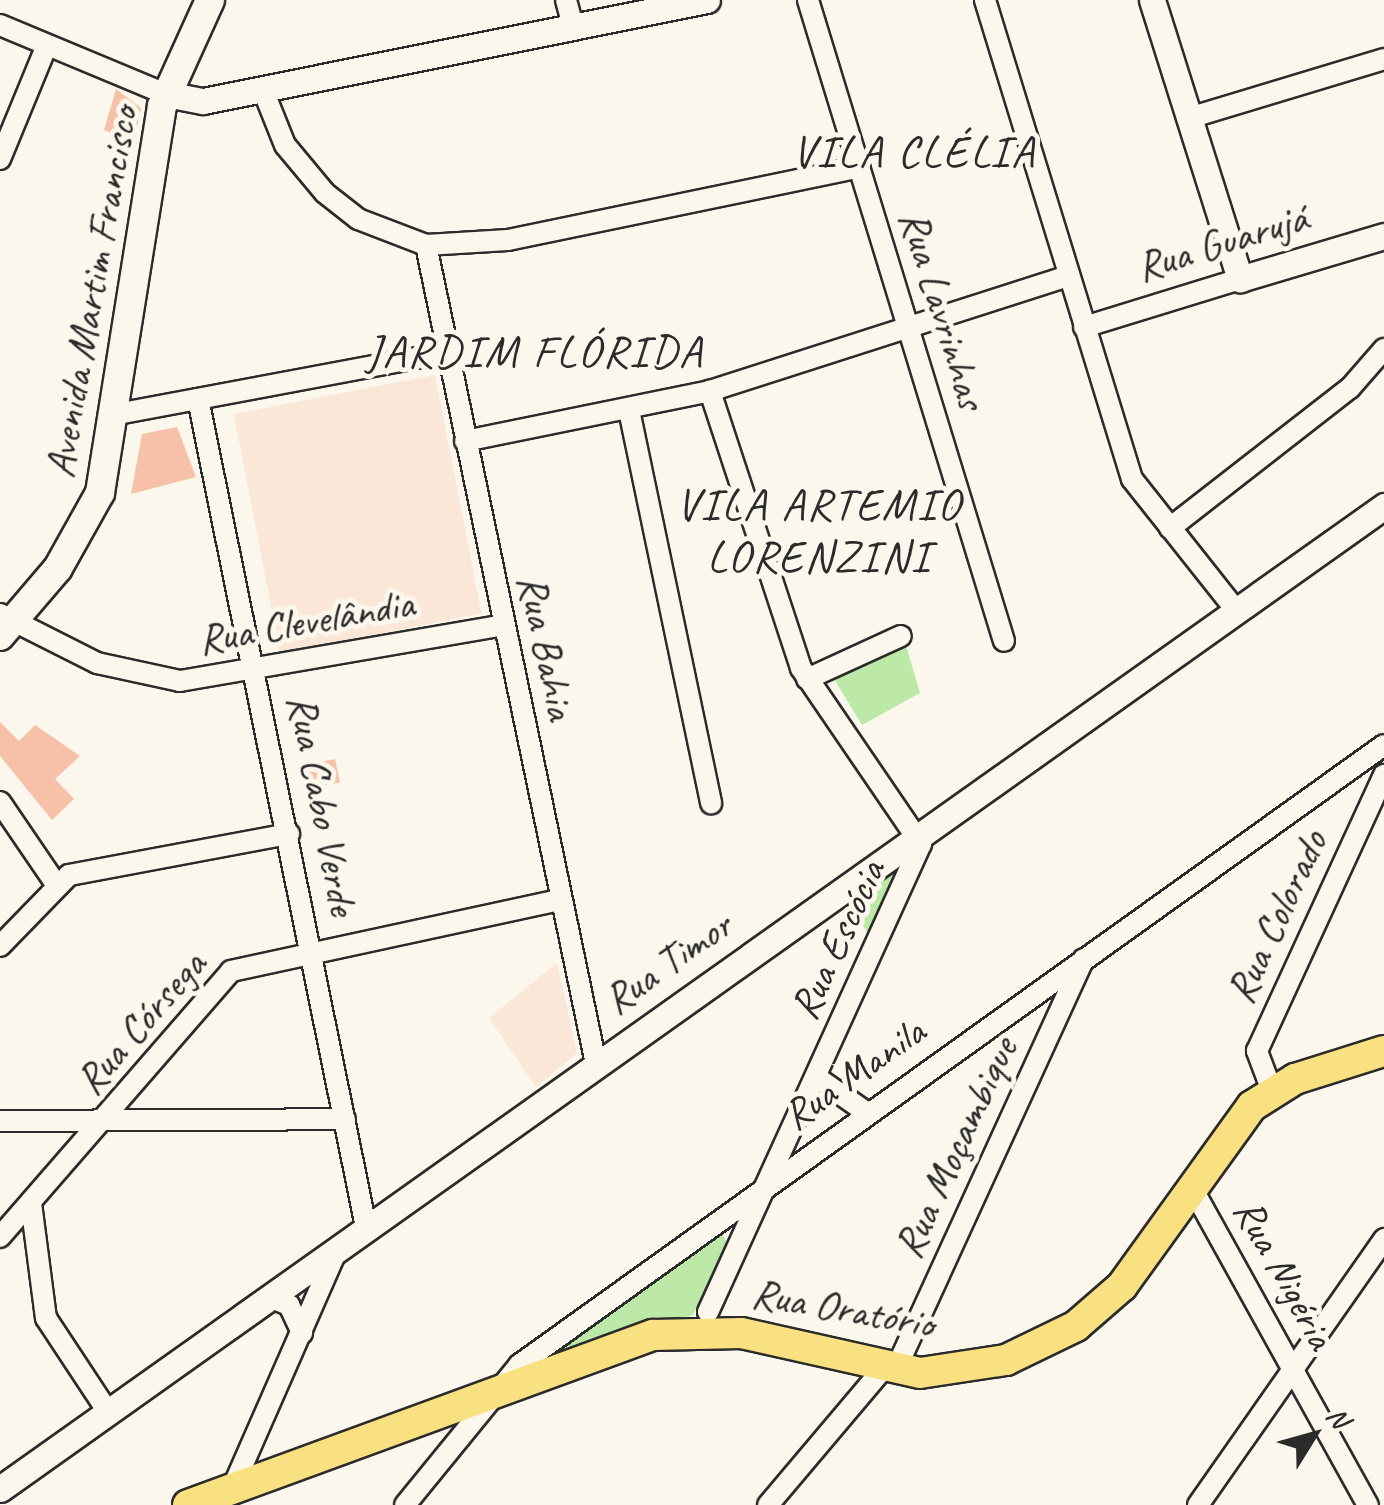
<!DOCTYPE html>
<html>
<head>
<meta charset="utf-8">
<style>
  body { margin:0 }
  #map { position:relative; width:1384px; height:1505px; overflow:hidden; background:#fbf7ec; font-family:Caveat,sans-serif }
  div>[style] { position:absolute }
  .built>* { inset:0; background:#fae7d8; transform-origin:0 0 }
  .green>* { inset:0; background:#bce9a7 }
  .building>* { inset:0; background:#f6c1a8; transform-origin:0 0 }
  .roads { filter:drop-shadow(2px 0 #2b2b2b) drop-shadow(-2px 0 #2b2b2b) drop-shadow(0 2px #2b2b2b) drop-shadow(0 -2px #2b2b2b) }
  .minor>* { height:20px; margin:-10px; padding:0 10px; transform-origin:10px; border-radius:10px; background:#fbf7ec }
  .tertiary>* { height:25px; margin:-12.5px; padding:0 12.5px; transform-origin:12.5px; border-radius:12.5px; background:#fbf7ec }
  .secondary>* { height:28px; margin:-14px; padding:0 14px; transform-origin:14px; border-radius:14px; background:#fbf7ec }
  .primary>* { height:30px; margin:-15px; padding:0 15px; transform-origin:15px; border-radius:15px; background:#f9e181 }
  span { translate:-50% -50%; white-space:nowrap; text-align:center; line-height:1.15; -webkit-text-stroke:10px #fbf7ec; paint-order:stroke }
  .street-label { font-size:42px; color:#2b2b2b }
  .neighbourhood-label { font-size:45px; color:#2b2b2b; letter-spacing:2.5px }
  .north { position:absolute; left:1264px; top:1385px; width:100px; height:100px; -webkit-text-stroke:8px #fbf7ec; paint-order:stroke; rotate:53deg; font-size:28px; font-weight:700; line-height:40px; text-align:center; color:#2b2b2b }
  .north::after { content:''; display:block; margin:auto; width:35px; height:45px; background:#2b2b2b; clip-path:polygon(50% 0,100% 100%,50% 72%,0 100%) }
</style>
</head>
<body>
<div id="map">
  <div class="built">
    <div style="left:435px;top:375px;width:243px;height:205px;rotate:79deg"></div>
    <div style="clip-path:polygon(557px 963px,577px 1053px,536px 1087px,489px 1018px)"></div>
  </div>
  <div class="green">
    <div style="clip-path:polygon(906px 645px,920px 693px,862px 725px,834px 679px)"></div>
    <div style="clip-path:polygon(899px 866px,899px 868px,869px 934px,843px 900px)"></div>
    <div style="clip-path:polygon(720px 1232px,728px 1244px,693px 1315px,546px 1358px)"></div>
  </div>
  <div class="building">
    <div style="clip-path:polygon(116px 89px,141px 108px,134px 143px,104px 130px)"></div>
    <div style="clip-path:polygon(177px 427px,196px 477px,131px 494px,142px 434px)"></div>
    <div style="clip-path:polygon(0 722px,19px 741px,35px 725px,80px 756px,55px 779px,74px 799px,52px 820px,0 756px)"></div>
    <div style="left:335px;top:759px;width:24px;height:30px;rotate:78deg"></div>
  </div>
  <div class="roads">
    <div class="minor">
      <div style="left:566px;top:0;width:28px;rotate:75deg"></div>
      <div style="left:808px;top:0;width:670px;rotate:73deg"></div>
      <div style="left:985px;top:0;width:501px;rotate:72.94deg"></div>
      <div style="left:1132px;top:479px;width:167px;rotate:51.6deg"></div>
      <div style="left:0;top:25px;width:180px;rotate:22.6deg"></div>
      <div style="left:263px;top:90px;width:59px;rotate:68.2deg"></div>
      <div style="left:285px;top:145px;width:62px;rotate:50.2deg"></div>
      <div style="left:325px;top:193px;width:42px;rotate:38.2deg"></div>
      <div style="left:358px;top:219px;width:73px;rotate:20.9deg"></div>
      <div style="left:426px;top:245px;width:82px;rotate:-3.5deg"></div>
      <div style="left:508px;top:240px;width:359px;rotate:-11.7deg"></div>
      <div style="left:1189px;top:118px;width:204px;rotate:-16.8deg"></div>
      <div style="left:0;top:159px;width:123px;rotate:-67.6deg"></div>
      <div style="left:426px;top:245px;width:836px;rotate:78.27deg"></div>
      <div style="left:1084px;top:327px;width:163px;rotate:-17.1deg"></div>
      <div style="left:198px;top:399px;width:845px;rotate:78.53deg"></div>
      <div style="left:629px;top:410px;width:402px;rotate:78.2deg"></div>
      <div style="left:117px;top:414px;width:336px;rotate:-10.6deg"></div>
      <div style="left:465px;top:441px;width:250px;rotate:-11.5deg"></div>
      <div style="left:710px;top:391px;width:376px;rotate:-17.8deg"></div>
      <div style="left:1170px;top:528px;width:228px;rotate:-37.9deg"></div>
      <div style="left:1350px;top:388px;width:52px;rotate:-48.9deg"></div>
      <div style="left:0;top:614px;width:109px;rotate:26.8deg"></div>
      <div style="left:97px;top:663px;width:85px;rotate:12.2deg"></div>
      <div style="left:180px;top:681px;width:328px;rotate:-9.8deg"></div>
      <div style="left:807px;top:679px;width:103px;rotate:-24.6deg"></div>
      <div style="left:0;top:802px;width:99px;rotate:55.7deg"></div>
      <div style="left:0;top:946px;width:99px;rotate:-45.8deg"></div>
      <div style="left:69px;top:875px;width:224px;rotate:-10.6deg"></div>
      <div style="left:816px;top:1077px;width:61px;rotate:35deg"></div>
      <div style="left:1272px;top:1091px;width:43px;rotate:-110.6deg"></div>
      <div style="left:1257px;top:1051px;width:304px;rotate:-65.3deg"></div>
      <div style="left:0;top:1121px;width:345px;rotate:-0.3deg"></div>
      <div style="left:1191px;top:1186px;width:365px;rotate:61deg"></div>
      <div style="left:31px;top:1203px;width:116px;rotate:82.6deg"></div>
      <div style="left:46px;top:1318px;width:113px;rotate:56.6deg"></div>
      <div style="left:0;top:1237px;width:352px;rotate:-49deg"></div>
      <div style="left:231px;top:971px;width:336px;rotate:-12.2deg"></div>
      <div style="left:269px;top:1297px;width:22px;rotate:22deg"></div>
      <div style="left:289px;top:1305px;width:31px;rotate:65deg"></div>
      <div style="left:708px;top:1312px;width:514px;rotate:-65.53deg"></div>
      <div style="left:921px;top:844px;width:213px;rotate:-124.3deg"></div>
      <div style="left:801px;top:668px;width:292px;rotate:-108.2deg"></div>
      <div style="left:895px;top:1371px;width:453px;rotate:-65.4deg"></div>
      <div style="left:232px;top:1489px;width:261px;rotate:-66.3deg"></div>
      <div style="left:405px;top:1505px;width:181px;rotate:-50.8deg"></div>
      <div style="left:519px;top:1365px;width:1064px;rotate:-35.63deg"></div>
      <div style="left:768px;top:1505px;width:178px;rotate:-49.8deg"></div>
      <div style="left:1198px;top:1505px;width:325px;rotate:-55deg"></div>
    </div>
    <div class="tertiary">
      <div style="left:1152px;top:0;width:293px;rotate:72.5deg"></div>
      <div style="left:1240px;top:279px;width:150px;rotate:-16.6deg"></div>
      <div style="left:166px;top:94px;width:38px;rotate:11deg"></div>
      <div style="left:203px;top:101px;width:514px;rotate:-11.33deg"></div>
      <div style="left:0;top:1489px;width:1698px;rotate:-35.38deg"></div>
    </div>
    <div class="secondary">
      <div style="left:0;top:636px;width:89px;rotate:-49.5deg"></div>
      <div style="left:58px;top:568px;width:86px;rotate:-60.8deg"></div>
      <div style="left:100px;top:493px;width:392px;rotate:-80.9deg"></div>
      <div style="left:162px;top:106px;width:116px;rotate:-65.6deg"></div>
    </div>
    <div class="primary">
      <div style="left:188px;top:1505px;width:495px;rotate:-20.1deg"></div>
      <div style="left:653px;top:1335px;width:88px;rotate:-1.3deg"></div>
      <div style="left:741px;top:1333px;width:183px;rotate:12.6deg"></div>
      <div style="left:920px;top:1373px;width:87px;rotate:-8.6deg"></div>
      <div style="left:1006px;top:1360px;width:78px;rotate:-25.9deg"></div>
      <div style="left:1076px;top:1326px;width:61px;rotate:-41deg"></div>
      <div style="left:1122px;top:1286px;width:222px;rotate:-54.2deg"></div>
      <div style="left:1252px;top:1106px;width:51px;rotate:-32.1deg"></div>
      <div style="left:1295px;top:1079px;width:93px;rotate:-17.5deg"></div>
    </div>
  </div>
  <div class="street-label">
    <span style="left:1222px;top:243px;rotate:-17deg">Rua Guarujá</span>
    <span style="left:92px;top:292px;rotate:-80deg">Avenida Martim Francisco</span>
    <span style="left:942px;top:310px;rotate:73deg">Rua Lavrinhas</span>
    <span style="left:306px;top:622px;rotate:-10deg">Rua Clevelândia</span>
    <span style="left:546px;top:647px;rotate:78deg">Rua Bahia</span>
    <span style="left:322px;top:805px;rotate:79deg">Rua Cabo Verde</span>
    <span style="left:1277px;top:917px;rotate:-65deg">Rua Colorado</span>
    <span style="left:838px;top:940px;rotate:-65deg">Rua Escócia</span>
    <span style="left:668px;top:963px;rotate:-35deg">Rua Timor</span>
    <span style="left:141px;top:1023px;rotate:-49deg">Rua Córsega</span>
    <span style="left:854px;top:1074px;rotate:-35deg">Rua Manila</span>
    <span style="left:956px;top:1148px;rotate:-65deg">Rua Moçambique</span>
    <span style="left:1284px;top:1274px;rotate:61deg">Rua Nigéria</span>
    <span style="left:843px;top:1309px;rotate:10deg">Rua Oratório</span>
  </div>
  <div class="neighbourhood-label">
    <span style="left:914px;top:152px">VILA CLÉLIA</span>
    <span style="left:535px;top:352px">JARDIM FLÓRIDA</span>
    <span style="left:819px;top:531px">VILA ARTEMIO<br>LORENZINI</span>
  </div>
  <div class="north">N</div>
</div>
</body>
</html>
